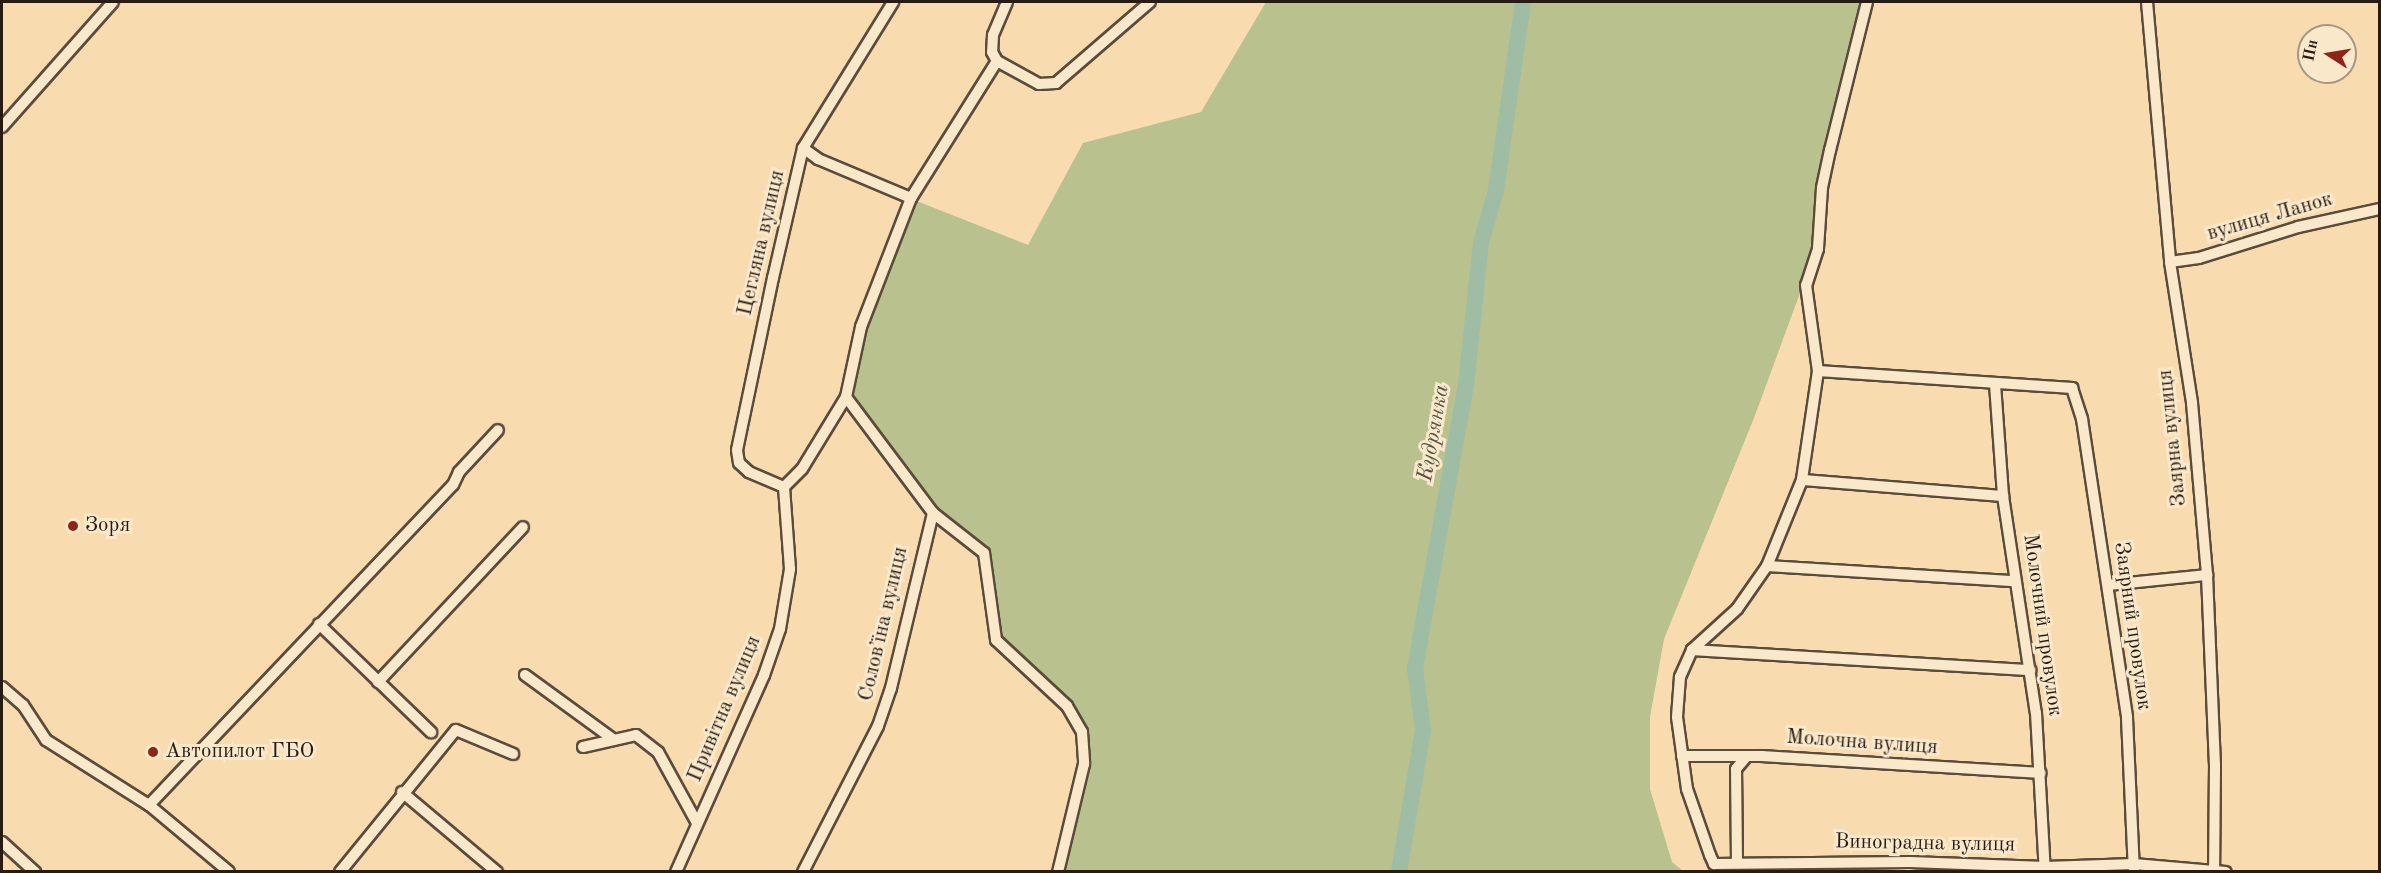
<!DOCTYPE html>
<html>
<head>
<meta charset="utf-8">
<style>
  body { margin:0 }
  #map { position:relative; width:2381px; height:873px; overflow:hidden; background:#f8dbaf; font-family:"Old Standard TT",serif }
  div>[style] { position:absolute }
  .green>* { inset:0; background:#b9c18e }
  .river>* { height:16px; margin:-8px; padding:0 8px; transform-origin:8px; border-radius:8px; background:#9fbca5 }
  .roads { filter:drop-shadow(2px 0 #5b4b3b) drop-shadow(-2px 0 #5b4b3b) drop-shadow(0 2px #5b4b3b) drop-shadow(0 -2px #5b4b3b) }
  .minor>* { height:10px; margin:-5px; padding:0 5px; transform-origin:5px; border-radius:5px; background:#fae8cb }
  .dots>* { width:16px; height:16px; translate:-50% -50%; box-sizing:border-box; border:3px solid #fae8cb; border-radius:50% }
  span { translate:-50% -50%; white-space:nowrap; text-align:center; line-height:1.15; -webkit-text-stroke:6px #fae8cb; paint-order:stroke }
  .street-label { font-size:21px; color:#271b14 }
  .poi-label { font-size:21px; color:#271b14 }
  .left { translate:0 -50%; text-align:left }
  .water-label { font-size:22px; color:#515347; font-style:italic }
  .frame { position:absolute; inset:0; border:3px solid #271b14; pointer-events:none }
  .north { position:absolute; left:2297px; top:24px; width:60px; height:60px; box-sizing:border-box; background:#fae8cb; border:2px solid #a69682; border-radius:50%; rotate:282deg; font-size:16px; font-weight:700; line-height:24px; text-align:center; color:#271b14 }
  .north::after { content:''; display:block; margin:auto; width:21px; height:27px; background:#8f2418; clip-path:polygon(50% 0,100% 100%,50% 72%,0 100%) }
</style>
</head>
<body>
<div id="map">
  <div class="green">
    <div style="clip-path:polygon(1266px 2px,1864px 2px,1818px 230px,1803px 285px,1754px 418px,1664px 639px,1650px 717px,1650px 789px,1672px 862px,1683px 871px,1062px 871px,1088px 765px,1086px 731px,1000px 639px,988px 551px,936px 510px,850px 396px,865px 328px,914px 200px,1028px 245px,1083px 143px,1201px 112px)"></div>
  </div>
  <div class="river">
    <div style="left:1399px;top:872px;width:144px;rotate:-80.4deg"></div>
    <div style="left:1423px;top:730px;width:63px;rotate:-97.4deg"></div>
    <div style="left:1415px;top:668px;width:288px;rotate:-79.8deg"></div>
    <div style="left:1466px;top:385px;width:143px;rotate:-84deg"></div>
    <div style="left:1481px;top:243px;width:55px;rotate:-74.2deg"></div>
    <div style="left:1496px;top:190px;width:190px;rotate:-81.8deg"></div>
  </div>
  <div class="roads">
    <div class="minor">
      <div style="left:1007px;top:2px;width:36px;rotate:113deg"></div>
      <div style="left:993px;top:35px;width:17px;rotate:93deg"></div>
      <div style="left:992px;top:52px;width:10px;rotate:61deg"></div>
      <div style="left:997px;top:61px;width:162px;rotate:122.1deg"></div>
      <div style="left:911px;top:198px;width:138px;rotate:111.2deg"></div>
      <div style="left:861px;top:327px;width:72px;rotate:102.1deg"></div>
      <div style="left:846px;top:397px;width:145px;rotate:53.1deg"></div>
      <div style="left:933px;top:513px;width:65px;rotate:38.1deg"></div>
      <div style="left:984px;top:553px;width:88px;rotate:82.1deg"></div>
      <div style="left:996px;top:640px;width:97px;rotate:42.9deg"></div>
      <div style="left:1067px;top:706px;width:30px;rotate:60deg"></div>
      <div style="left:1082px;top:732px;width:32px;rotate:86deg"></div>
      <div style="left:1084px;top:764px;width:111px;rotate:103.5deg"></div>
      <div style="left:1867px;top:2px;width:153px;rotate:104deg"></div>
      <div style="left:1830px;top:150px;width:39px;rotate:102deg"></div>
      <div style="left:1822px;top:188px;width:61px;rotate:93.8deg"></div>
      <div style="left:1818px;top:249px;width:38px;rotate:108deg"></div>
      <div style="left:1806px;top:285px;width:87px;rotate:82.1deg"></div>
      <div style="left:1818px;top:371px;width:110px;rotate:98.4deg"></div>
      <div style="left:1802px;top:480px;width:93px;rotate:112.1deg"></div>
      <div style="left:1767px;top:566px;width:52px;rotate:124.9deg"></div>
      <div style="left:1737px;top:609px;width:61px;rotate:137.7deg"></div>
      <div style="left:1692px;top:650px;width:30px;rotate:114deg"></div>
      <div style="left:1680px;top:677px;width:40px;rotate:94.3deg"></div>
      <div style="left:1677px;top:717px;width:73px;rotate:82.1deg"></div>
      <div style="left:1687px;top:789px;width:70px;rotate:70.8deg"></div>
      <div style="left:1710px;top:855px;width:10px;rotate:66deg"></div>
      <div style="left:1714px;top:864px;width:196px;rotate:-0.6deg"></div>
      <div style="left:1910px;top:862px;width:135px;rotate:2.1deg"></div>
      <div style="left:2045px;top:867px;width:89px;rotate:-1.9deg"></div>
      <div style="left:2134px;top:864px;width:92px;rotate:5deg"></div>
      <div style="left:2147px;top:2px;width:261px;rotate:84.9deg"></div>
      <div style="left:2170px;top:262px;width:143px;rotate:81.1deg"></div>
      <div style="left:2192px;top:403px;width:173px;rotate:85deg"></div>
      <div style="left:2207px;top:575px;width:190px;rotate:87.6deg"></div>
      <div style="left:2215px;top:765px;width:107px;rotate:90.5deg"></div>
      <div style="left:997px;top:61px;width:48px;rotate:28.7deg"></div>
      <div style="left:1039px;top:84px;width:17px;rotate:-3deg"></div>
      <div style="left:1056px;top:83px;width:124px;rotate:-40.8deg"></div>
      <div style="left:2px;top:127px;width:167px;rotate:-48.4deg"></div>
      <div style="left:803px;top:148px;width:19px;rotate:36deg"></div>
      <div style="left:818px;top:159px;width:101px;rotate:22.8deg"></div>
      <div style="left:2170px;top:262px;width:29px;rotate:-8deg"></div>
      <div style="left:2199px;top:258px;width:104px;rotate:-17.4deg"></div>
      <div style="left:2298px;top:227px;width:84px;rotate:-12.4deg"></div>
      <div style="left:1818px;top:371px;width:255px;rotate:3.8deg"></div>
      <div style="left:2072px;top:388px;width:33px;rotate:72deg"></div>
      <div style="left:2082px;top:419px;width:302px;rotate:81.4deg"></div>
      <div style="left:2127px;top:718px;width:154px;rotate:87.4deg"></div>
      <div style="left:1995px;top:384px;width:112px;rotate:85.9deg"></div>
      <div style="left:2003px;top:496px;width:219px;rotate:81.4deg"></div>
      <div style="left:2036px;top:713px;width:159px;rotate:86.8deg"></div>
      <div style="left:1802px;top:480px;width:202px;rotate:4.6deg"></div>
      <div style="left:784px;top:487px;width:38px;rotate:-157deg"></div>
      <div style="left:749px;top:472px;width:13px;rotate:-138deg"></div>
      <div style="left:739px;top:463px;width:13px;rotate:-99deg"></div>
      <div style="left:737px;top:450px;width:176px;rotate:-78.2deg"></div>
      <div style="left:773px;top:278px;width:133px;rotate:-77deg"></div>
      <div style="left:803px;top:148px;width:172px;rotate:-58.3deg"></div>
      <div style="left:1767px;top:566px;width:248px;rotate:3.5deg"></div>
      <div style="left:2108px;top:585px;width:100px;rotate:-5.8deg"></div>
      <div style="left:319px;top:624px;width:156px;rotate:44deg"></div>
      <div style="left:1692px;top:650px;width:339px;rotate:3.4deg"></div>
      <div style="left:525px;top:675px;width:110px;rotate:36.1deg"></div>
      <div style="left:378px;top:682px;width:212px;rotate:-46.9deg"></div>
      <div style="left:2px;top:687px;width:28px;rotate:41deg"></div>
      <div style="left:23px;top:705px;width:42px;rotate:56.7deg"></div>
      <div style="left:46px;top:740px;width:122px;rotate:32.3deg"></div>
      <div style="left:149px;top:805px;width:104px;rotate:39.9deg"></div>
      <div style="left:583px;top:747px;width:54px;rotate:-12.8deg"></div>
      <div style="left:636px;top:735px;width:28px;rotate:38deg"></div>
      <div style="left:658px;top:752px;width:81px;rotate:61.2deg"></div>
      <div style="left:1682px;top:756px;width:80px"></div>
      <div style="left:1762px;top:756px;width:279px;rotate:3.5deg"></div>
      <div style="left:402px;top:792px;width:124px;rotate:40.1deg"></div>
      <div style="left:149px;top:805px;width:441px;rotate:-46.5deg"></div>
      <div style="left:453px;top:485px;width:14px;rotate:-65deg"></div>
      <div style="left:459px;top:472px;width:57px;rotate:-47.1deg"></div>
      <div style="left:2px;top:842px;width:45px;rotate:42.3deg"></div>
      <div style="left:1737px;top:862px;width:93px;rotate:-90.6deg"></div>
      <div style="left:1736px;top:769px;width:16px;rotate:-50deg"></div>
      <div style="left:340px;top:872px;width:183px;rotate:-50.8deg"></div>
      <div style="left:456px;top:730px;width:62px;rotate:22.8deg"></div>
      <div style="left:676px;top:872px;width:216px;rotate:-65.9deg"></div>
      <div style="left:764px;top:675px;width:49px;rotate:-70.8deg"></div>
      <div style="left:780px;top:629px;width:61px;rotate:-80.5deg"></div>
      <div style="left:790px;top:569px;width:82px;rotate:-94.2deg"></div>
      <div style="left:784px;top:487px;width:25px;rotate:-45deg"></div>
      <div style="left:802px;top:469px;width:84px;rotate:-58.6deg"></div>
      <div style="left:803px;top:872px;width:164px;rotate:-62.8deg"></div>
      <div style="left:878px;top:726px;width:40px;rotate:-71.1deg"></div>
      <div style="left:891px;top:688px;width:180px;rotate:-76.5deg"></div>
    </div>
  </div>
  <div class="dots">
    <div style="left:73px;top:526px;background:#8f2418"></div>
    <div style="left:153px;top:752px;background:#8f2418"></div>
  </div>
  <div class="street-label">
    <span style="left:2270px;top:217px;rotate:-16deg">вулиця Ланок</span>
    <span style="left:762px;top:243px;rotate:-77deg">Цегляна вулиця</span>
    <span style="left:2173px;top:438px;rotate:-96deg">Заярна вулиця</span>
    <span style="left:884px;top:624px;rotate:-77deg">Соловʼїна вулиця</span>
    <span style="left:2042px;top:625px;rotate:82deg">Молочний провулок</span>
    <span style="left:2132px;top:626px;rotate:82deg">Заярний провулок</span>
    <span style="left:725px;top:709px;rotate:-67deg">Привітна вулиця</span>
    <span style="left:1862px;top:743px;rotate:4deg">Молочна вулиця</span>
    <span style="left:1925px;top:844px;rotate:1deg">Виноградна вулиця</span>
  </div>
  <div class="poi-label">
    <span class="left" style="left:85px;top:526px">Зоря</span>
    <span class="left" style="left:165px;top:752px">Автопилот ГБО</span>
  </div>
  <div class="water-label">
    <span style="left:1434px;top:433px;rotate:-80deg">Кудрянка</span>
  </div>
  <div class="frame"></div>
  <div class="north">Пн</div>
</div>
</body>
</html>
